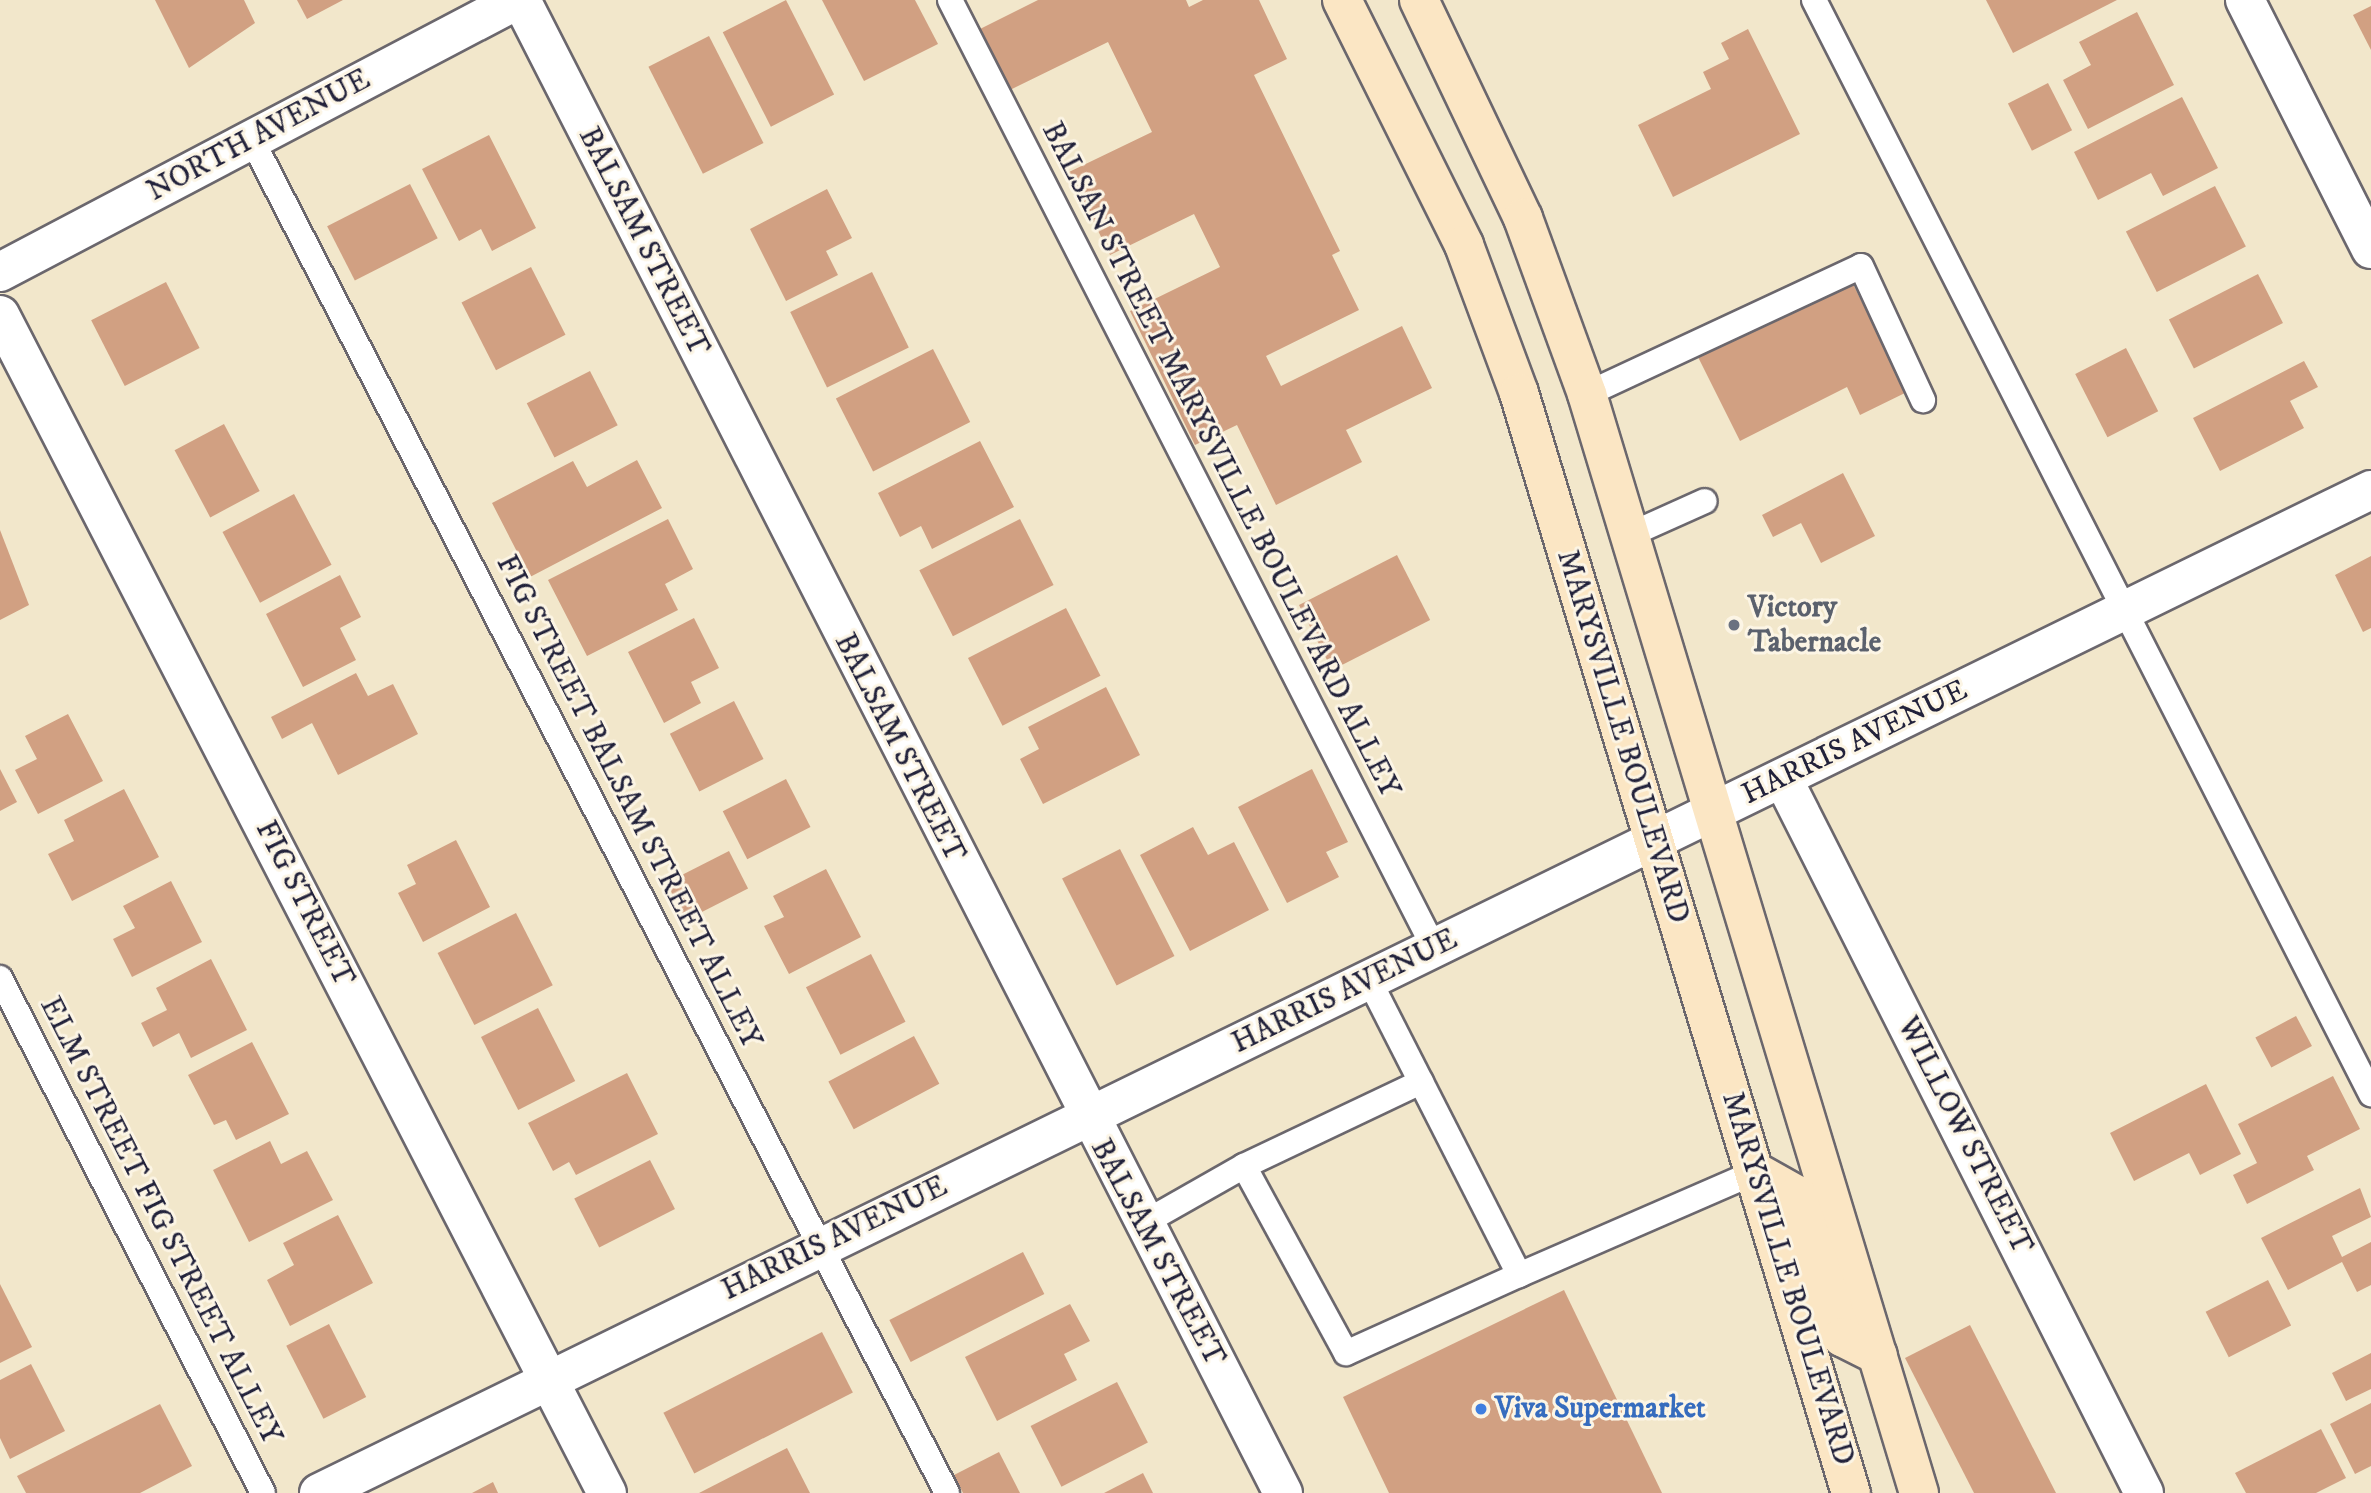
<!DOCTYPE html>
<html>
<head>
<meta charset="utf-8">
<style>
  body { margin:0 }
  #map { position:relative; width:2371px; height:1493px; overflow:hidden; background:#f2e7cb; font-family:"IM FELL DW Pica",serif }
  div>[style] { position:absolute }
  .building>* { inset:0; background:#d1a082; transform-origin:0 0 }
  .roads { filter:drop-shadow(2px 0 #6b676d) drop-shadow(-2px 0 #6b676d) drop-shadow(0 2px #6b676d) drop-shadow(0 -2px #6b676d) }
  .service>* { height:24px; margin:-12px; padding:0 12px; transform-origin:12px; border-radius:12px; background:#fff }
  .minor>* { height:38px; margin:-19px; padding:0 19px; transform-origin:19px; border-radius:19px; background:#fff }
  .tertiary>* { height:38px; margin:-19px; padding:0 19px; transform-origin:19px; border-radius:19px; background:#fff }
  .secondary>* { height:38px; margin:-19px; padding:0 19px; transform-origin:19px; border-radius:19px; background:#fbe6c4 }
  .dots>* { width:19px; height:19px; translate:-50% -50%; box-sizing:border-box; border:4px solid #fcf5e5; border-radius:50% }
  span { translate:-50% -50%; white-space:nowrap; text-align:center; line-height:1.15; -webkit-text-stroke:6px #fcf5e5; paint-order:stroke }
  .street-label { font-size:30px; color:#22223b }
  .worship-label { font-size:30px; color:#5b616d; font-weight:700 }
  .left { translate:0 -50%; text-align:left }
  .shop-label { font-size:30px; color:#366cbe; font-weight:700 }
</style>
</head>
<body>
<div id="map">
  <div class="building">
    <div style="clip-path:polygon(155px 0,244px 0,255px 23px,189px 68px)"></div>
    <div style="clip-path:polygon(297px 0,343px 0,307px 19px)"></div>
    <div style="left:786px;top:0;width:106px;height:71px;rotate:63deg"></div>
    <div style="clip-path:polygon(822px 0,915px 0,938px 44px,864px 81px)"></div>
    <div style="clip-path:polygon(1038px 0,1186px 0,1189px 7px,1203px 0,1259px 0,1287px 59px,1254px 75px,1340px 251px,1332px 255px,1359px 310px,1266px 356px,1281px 386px,1402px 326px,1432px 388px,1346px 430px,1362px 462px,1276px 505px,1237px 425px,1195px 445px,1130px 311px,1220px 267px,1194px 214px,1110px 255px,1069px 172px,1152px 132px,1108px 42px,1010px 90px,980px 29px)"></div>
    <div style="clip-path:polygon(1986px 0,2117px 0,2013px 53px)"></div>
    <div style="clip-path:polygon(2371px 6px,2371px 50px,2353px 15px)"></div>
    <div style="clip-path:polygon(2137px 12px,2174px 85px,2088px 129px,2063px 80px,2091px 65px,2079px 42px)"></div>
    <div style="clip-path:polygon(1748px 29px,1800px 134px,1673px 197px,1638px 125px,1711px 89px,1703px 72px,1729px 59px,1721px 43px)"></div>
    <div style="left:709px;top:36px;width:120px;height:68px;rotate:63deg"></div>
    <div style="left:2048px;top:83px;width:53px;height:45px;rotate:63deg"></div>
    <div style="clip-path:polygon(2182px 97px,2218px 168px,2163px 196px,2151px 173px,2098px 200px,2074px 152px)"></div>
    <div style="clip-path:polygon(489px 135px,536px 228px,492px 251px,481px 229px,459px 241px,422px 169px)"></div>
    <div style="left:410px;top:184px;width:61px;height:93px;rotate:63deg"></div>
    <div style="left:2215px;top:186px;width:68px;height:100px;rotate:63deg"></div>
    <div style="clip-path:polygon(827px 189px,852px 238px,826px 251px,838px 275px,786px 301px,750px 229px)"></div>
    <div style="left:531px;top:267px;width:76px;height:78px;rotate:63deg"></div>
    <div style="left:872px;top:272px;width:84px;height:91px;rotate:64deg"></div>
    <div style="left:2258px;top:274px;width:55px;height:100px;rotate:63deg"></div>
    <div style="clip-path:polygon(1851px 280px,1907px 392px,1860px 415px,1847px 387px,1740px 441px,1698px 357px)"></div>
    <div style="left:166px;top:282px;width:74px;height:84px;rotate:63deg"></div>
    <div style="left:2126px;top:348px;width:71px;height:57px;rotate:63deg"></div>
    <div style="left:933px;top:349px;width:82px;height:109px;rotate:63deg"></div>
    <div style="clip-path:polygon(2304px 361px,2318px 387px,2290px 401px,2304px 428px,2220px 471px,2193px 418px)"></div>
    <div style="left:590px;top:371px;width:61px;height:71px;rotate:63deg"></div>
    <div style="left:224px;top:424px;width:76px;height:56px;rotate:62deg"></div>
    <div style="clip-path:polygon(980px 441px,1014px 507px,932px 549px,921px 526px,900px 537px,878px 493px)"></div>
    <div style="clip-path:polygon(637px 460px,662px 508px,530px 577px,492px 503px,573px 461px,587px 487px)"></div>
    <div style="clip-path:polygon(1843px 473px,1875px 536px,1821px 563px,1801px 523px,1773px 537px,1762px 515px)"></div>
    <div style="left:294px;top:494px;width:80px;height:81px;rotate:62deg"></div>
    <div style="clip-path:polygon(668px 519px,693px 569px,665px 584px,678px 610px,587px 656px,548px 580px)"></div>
    <div style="left:1020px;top:519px;width:74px;height:113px;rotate:63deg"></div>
    <div style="clip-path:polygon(0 530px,29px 605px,0 620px)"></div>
    <div style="left:1397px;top:555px;width:73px;height:110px;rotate:63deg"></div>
    <div style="clip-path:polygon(2371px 556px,2371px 628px,2363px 632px,2335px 575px)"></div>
    <div style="clip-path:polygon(340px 575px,361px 617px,340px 628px,356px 660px,303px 687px,266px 614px)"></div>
    <div style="left:1066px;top:608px;width:76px;height:110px;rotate:63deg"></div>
    <div style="clip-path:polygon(694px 618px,719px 668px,691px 682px,701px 703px,664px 723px,628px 652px)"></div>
    <div style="clip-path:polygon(356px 673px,368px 696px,393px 684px,418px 734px,338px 775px,312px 723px,282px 739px,271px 717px)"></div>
    <div style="clip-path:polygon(1106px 687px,1140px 755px,1043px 804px,1020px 759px,1039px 749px,1028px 727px)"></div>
    <div style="left:734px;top:701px;width:65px;height:72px;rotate:63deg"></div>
    <div style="clip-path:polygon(68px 714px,103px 781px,38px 814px,15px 770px,37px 759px,25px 736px)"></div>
    <div style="clip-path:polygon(0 769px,17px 802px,0 811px)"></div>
    <div style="clip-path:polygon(1312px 769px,1348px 842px,1326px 852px,1339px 877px,1287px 903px,1238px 807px)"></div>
    <div style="left:786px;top:779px;width:54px;height:71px;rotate:63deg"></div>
    <div style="clip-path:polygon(124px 789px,159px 857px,72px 901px,48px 854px,74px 841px,64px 820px)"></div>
    <div style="clip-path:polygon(1193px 827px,1208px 855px,1234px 842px,1269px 910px,1190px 951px,1140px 855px)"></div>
    <div style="clip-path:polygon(456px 840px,490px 907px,423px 942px,398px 893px,416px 884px,407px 865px)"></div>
    <div style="left:1120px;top:849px;width:120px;height:65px;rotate:63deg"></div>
    <div style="left:729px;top:851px;width:42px;height:70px;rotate:63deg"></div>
    <div style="clip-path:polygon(826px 869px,861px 937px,789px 974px,764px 926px,784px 917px,773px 896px)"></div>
    <div style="clip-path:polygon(171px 881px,202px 942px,132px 977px,113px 939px,135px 928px,123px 906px)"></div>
    <div style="left:516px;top:913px;width:81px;height:88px;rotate:63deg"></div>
    <div style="left:871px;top:954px;width:76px;height:73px;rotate:63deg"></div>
    <div style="clip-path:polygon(211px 959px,247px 1030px,191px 1058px,179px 1033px,153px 1047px,141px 1023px,167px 1010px,156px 988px)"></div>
    <div style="left:538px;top:1008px;width:82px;height:64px;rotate:63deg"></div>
    <div style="left:2296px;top:1016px;width:34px;height:46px;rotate:62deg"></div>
    <div style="left:914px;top:1036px;width:54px;height:97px;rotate:62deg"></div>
    <div style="clip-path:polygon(252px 1042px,289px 1114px,236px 1140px,226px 1120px,214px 1125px,188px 1075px)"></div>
    <div style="clip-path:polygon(627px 1073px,658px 1134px,576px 1175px,569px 1162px,553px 1171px,528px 1123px)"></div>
    <div style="clip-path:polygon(2333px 1076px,2360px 1129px,2307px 1156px,2314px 1170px,2247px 1204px,2233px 1175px,2257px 1163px,2238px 1124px)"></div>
    <div style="clip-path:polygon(2206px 1084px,2241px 1154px,2200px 1175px,2189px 1153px,2134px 1181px,2110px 1133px)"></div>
    <div style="clip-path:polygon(270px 1141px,281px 1164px,307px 1151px,333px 1200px,249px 1242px,213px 1170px)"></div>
    <div style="left:650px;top:1160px;width:55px;height:85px;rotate:63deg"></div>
    <div style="clip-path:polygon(2360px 1188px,2371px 1217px,2332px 1236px,2342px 1257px,2371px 1242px,2371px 1285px,2357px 1292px,2342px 1262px,2288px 1290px,2261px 1238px)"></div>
    <div style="clip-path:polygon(338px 1215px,373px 1283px,290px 1326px,267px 1280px,294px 1265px,283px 1243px)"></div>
    <div style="left:1023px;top:1252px;width:47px;height:150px;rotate:63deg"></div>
    <div style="left:2268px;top:1280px;width:51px;height:70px;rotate:63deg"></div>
    <div style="clip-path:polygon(0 1284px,32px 1347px,0 1363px)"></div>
    <div style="clip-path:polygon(1564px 1290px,1662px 1493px,1389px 1493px,1343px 1397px)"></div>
    <div style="clip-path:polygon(1070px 1304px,1090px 1341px,1064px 1354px,1077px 1380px,997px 1421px,965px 1357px)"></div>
    <div style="left:329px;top:1324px;width:82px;height:48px;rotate:63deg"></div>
    <div style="clip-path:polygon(1970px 1325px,2056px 1493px,1974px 1493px,1905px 1358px)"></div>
    <div style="left:822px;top:1332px;width:68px;height:178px;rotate:63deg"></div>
    <div style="clip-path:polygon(2371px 1353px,2371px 1389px,2346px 1401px,2332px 1373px)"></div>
    <div style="clip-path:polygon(31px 1364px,65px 1431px,10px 1459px,0 1438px,0 1380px)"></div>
    <div style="left:1117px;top:1382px;width:68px;height:97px;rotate:63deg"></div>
    <div style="clip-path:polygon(2371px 1403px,2371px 1466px,2355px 1474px,2330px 1424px)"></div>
    <div style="clip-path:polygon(160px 1404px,192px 1466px,140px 1493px,26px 1493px,17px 1476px)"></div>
    <div style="clip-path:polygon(2321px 1429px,2346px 1478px,2316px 1493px,2246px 1493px,2235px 1473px)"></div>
    <div style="clip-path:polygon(787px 1448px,810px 1493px,699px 1493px)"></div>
    <div style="clip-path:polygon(999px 1452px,1020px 1493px,963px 1493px,954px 1475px)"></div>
    <div style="clip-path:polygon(1143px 1473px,1153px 1493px,1104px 1493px)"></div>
    <div style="clip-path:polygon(493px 1482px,498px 1493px,472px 1493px)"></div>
  </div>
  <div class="roads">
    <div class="service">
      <div style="left:950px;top:0;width:1064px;rotate:62.95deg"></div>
      <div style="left:1814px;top:0;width:1228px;rotate:63.02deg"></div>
      <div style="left:252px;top:140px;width:1521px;rotate:62.81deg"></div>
      <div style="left:1587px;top:394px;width:302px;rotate:-25deg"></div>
      <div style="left:1861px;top:266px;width:148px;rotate:65.2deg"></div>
      <div style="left:1627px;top:536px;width:85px;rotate:-24.2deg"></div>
      <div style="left:0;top:978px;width:578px;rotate:62.95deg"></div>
      <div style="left:1369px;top:980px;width:331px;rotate:63deg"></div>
      <div style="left:1519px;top:1275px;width:258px;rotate:-23.5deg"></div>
      <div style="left:1244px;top:1166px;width:196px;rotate:-25.4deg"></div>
      <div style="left:1142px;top:1224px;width:117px;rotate:-29.6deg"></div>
      <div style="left:1244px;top:1166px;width:213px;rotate:61.4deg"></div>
      <div style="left:1346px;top:1353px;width:190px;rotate:-24.3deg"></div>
    </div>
    <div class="minor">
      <div style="left:521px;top:0;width:1676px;rotate:62.96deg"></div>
      <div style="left:2245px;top:0;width:279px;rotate:63.2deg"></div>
      <div style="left:0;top:315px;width:1325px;rotate:62.74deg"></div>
      <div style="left:1783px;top:779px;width:800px;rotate:63.18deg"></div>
      <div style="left:319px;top:1493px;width:2284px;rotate:-26.05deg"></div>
    </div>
    <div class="tertiary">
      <div style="left:0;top:272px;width:584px;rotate:-27.75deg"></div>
    </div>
    <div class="secondary">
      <div style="left:1342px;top:0;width:274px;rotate:63.5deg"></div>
      <div style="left:1464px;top:245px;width:158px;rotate:69.6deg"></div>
      <div style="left:1519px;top:393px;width:1149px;rotate:73.21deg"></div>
      <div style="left:1419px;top:0;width:242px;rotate:64.5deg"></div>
      <div style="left:1523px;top:218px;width:187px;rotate:70deg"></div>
      <div style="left:1587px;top:394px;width:1148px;rotate:73.19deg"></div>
      <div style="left:1756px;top:1172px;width:47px;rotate:29.3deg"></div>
      <div style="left:1797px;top:1195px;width:149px;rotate:72.4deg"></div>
      <div style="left:1842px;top:1337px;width:40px;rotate:26.6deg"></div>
    </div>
  </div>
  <div class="dots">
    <div style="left:1734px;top:625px;background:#6b7280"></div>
    <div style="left:1481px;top:1409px;background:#3f7fe0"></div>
  </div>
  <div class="street-label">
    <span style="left:259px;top:136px;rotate:-28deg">NORTH AVENUE</span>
    <span style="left:643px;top:242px;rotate:63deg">BALSAM STREET</span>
    <span style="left:1220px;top:460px;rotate:63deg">BALSAN STREET MARYSVILLE BOULEVARD ALLEY</span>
    <span style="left:1622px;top:737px;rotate:73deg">MARYSVILLE BOULEVARD</span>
    <span style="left:1855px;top:743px;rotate:-26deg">HARRIS AVENUE</span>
    <span style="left:899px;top:748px;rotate:63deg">BALSAM STREET</span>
    <span style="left:628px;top:802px;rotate:63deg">FIG STREET BALSAM STREET ALLEY</span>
    <span style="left:304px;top:904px;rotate:63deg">FIG STREET</span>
    <span style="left:1345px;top:992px;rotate:-26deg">HARRIS AVENUE</span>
    <span style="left:1964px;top:1136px;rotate:63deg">WILLOW STREET</span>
    <span style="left:160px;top:1221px;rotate:63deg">ELM STREET FIG STREET ALLEY</span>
    <span style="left:835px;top:1239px;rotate:-26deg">HARRIS AVENUE</span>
    <span style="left:1157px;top:1253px;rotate:62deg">BALSAM STREET</span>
    <span style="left:1787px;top:1279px;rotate:73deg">MARYSVILLE BOULEVARD</span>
  </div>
  <div class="worship-label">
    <span class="left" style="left:1748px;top:625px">Victory<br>Tabernacle</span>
  </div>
  <div class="shop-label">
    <span class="left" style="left:1495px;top:1409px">Viva Supermarket</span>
  </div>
</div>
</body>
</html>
